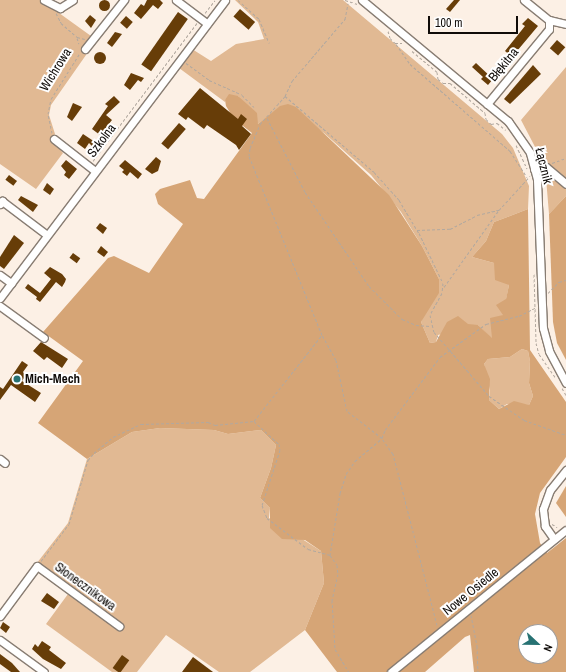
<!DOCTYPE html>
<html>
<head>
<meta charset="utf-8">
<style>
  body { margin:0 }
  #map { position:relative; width:566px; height:672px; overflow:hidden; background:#fcf0e5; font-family:"Archivo Narrow",sans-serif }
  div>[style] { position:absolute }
  .green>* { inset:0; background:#e1b993 }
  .forest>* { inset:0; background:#d6a576 }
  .building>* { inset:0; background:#673d08; transform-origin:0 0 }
  .round { border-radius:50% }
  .path>* { height:1px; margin-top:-0.5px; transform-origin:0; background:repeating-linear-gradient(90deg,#b1a89f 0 3px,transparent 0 5px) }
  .roads { filter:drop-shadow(1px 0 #887d73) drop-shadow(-1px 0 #887d73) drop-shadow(0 1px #887d73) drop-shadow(0 -1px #887d73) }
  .minor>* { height:7px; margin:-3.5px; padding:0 3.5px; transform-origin:3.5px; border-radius:3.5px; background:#fff }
  .dots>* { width:11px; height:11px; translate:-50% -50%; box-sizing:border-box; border:2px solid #fff; border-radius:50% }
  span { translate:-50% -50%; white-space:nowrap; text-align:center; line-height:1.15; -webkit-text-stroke:4px #fff; paint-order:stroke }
  .street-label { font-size:13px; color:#0f0b08 }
  .poi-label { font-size:13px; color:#0f0b08; font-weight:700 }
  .left { translate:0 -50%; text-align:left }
  .north { position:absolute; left:518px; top:624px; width:40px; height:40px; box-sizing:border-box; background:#fff; border:1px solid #9f9d9c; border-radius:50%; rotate:112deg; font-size:11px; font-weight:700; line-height:16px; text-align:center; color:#0f0b08 }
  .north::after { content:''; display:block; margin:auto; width:14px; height:18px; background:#277273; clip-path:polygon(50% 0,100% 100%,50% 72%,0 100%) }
  .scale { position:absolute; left:428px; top:16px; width:90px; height:18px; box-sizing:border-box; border:2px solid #0f0b08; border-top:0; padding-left:5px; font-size:12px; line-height:14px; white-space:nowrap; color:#0f0b08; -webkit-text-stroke:3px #fff; paint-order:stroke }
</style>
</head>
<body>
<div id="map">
  <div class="green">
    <div style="clip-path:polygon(0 0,41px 0,91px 36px,83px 48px,86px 55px,51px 105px,49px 115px,55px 134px,52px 139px,63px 153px,36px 189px,0 164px)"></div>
    <div style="clip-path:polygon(235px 0,343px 0,502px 134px,513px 148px,529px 186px,528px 209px,494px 222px,486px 241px,472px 257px,494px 263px,509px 285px,503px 315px,492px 339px,478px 325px,438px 335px,436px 342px,430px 343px,421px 322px,439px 279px,422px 246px,401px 212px,371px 175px,324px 133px,281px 106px,258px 124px,238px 96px,225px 100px,225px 102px,179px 68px,192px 49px,211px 61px,236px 44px,264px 39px,258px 22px)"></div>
    <div style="clip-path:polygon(566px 67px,566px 196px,549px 214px,545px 166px,521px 120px)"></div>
    <div style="clip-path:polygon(522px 349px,528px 351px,530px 361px,529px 383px,533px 396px,529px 405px,507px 404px,499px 409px,489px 400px,490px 390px,484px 364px,488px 359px,510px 357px)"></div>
    <div style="clip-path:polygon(160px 428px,214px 430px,228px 434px,261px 430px,276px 445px,271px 468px,260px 498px,270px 508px,269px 518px,321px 551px,324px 583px,305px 630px,250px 672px,219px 672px,166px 635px,137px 672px,112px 672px,46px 624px,68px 594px,33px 568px,68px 523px,87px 459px,132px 432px)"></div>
  </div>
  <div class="forest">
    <div style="clip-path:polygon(evenodd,229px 94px,238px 96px,257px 113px,258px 124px,280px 106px,288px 104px,296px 107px,389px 195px,422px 246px,439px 279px,439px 293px,421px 322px,430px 343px,436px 342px,447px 322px,458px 316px,468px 324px,478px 325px,492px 338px,490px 318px,503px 315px,496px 305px,506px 299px,509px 285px,495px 280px,494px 263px,472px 257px,486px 241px,494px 222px,528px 209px,530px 350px,566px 402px,566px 457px,540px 493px,535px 514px,540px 543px,547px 553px,566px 538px,566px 672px,474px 672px,470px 635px,465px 637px,425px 672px,337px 672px,305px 630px,324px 583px,321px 551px,305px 540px,282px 539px,270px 528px,270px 508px,260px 498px,271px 468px,276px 445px,261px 430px,228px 434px,214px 430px,160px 428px,132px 432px,87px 459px,38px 423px,83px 361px,43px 332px,108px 258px,114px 256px,149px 273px,183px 224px,158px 204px,155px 194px,160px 189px,190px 180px,197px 198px,204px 199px,252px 133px,234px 119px,226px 106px,225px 100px,229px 94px,522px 349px,528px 351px,530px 361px,529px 383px,533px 396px,529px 405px,514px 401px,499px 409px,489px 400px,490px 379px,484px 364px,488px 359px,510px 357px,522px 349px,229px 94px,526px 632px,550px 632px,550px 656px,526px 656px,526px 632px)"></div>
    <div style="clip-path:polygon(566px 196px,566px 360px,557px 343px,553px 322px,549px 214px)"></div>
    <div style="clip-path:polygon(566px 486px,566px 517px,556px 503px)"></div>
  </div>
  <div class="building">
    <div class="round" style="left:98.5px;top:-0.5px;width:11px;height:11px"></div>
    <div style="clip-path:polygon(147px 0,160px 0,163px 3px,158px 9px,153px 5px,141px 19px,134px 13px,141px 4px,144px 6px)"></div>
    <div style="clip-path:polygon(454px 0,460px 0,450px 12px,446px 9px)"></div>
    <div style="left:240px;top:9px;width:20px;height:10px;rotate:41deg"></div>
    <div style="left:178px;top:12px;width:12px;height:64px;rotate:35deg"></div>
    <div style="clip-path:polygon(90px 15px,96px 20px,91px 28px,85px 21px)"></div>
    <div style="left:126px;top:16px;width:9px;height:9px;rotate:41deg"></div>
    <div style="clip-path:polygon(528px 18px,538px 26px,512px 57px,505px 51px,525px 26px,522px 24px)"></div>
    <div style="clip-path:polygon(115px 32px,122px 34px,112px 47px,107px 43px)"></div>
    <div style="left:557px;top:40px;width:11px;height:11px;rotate:41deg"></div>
    <div class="round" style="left:94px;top:52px;width:12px;height:12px"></div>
    <div style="clip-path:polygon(476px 63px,493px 79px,488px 85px,481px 79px,483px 77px,472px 67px)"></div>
    <div style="clip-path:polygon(533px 65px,541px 74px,510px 104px,504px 99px)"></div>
    <div style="clip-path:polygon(131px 73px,144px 78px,141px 82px,138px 80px,130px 90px,124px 85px)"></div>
    <div style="clip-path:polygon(200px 88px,238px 119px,241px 114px,247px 119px,242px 126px,251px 134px,239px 150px,236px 145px,207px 125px,204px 129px,188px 117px,186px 120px,178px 114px)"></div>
    <div style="clip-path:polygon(114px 96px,120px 102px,106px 115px,112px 120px,100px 135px,92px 129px,108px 106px,105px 104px)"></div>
    <div style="clip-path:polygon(73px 103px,82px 107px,72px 121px,67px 117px)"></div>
    <div style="left:179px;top:123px;width:9px;height:27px;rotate:41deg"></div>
    <div style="clip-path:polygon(83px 134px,95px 142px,92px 146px,89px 143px,85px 149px,77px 143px)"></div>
    <div style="clip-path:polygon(156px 157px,161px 161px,158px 171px,152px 174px,145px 169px)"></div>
    <div style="clip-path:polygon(66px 160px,77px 169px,69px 179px,64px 175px,66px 172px,61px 166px)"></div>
    <div style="clip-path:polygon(125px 160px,142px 174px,138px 179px,130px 172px,127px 176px,122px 172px,124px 170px,119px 166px)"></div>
    <div style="left:9px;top:175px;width:10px;height:6px;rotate:37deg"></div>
    <div style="clip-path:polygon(47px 183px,54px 189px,50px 195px,43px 190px)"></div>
    <div style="clip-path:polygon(21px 196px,38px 205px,33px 212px,18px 200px)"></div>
    <div style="clip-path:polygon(100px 223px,107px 228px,103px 234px,96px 228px)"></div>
    <div style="clip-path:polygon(14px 235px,24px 243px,4px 269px,0 266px,0 257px)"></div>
    <div style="clip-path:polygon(101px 246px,108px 252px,104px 257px,97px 252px)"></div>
    <div style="left:73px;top:253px;width:9px;height:6px;rotate:36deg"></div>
    <div style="clip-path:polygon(50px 267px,62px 274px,66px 279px,65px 282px,62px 287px,56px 282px,40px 302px,36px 299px,37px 297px,25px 288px,28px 284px,40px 293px,51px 279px,44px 273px)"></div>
    <div style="clip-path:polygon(41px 342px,68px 359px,62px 368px,47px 357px,44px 360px,33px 351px)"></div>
    <div style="clip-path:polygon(22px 361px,28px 365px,23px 372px,26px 375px,22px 381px,41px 393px,35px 402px,11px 385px,0 400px,0 387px,3px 389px)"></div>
    <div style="clip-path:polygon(47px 593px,59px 602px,54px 609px,41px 601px)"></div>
    <div style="clip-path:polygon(3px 622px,10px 627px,6px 633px,0 628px)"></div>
    <div style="clip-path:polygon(42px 641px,51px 647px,49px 650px,66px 663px,61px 669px,43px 659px,32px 649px,35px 644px,38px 647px)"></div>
    <div style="clip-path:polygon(0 654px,12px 663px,20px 672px,11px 672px,0 664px)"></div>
    <div style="left:122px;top:655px;width:9px;height:16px;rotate:36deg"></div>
    <div style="clip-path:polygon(193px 657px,213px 672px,182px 672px)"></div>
  </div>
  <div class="path">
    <div style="left:238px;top:0;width:28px;rotate:42deg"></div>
    <div style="left:259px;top:19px;width:26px;rotate:67deg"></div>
    <div style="left:345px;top:0;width:13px;rotate:18deg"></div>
    <div style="left:56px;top:13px;width:11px;rotate:63deg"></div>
    <div style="left:61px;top:23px;width:21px;rotate:41deg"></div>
    <div style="left:77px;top:37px;width:8px;rotate:14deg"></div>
    <div style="left:205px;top:13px;width:16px;rotate:-52deg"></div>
    <div style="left:388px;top:31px;width:7px;rotate:74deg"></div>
    <div style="left:390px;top:38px;width:7px;rotate:45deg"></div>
    <div style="left:395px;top:43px;width:7px"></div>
    <div style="left:77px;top:38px;width:6px;rotate:72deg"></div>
    <div style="left:396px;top:44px;width:24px;rotate:55deg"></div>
    <div style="left:410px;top:64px;width:133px;rotate:41deg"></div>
    <div style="left:510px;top:151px;width:31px;rotate:57deg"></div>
    <div style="left:412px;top:51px;width:33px;rotate:40deg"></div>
    <div style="left:437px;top:72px;width:7px;rotate:82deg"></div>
    <div style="left:438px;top:79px;width:6px;rotate:39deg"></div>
    <div style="left:443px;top:83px;width:7px"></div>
    <div style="left:450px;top:83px;width:46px;rotate:40.6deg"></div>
    <div style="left:485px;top:113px;width:6px;rotate:81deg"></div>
    <div style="left:486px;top:119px;width:7px;rotate:45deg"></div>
    <div style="left:491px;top:124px;width:6px;rotate:-9deg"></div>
    <div style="left:497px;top:123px;width:11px;rotate:38deg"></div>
    <div style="left:186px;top:63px;width:29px;rotate:36deg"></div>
    <div style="left:209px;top:80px;width:36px;rotate:24deg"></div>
    <div style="left:242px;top:95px;width:17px;rotate:45deg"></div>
    <div style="left:285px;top:96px;width:17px;rotate:-65deg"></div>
    <div style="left:292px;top:81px;width:82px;rotate:-49.5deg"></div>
    <div style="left:345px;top:19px;width:16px;rotate:-79deg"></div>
    <div style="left:267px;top:118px;width:83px;rotate:62.8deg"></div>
    <div style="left:305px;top:192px;width:114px;rotate:55.8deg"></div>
    <div style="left:369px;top:286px;width:47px;rotate:45deg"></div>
    <div style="left:402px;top:319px;width:15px;rotate:23deg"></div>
    <div style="left:416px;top:325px;width:14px;rotate:4deg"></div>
    <div style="left:52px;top:133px;width:19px;rotate:-102deg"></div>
    <div style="left:48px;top:114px;width:15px;rotate:-79deg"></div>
    <div style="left:51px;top:99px;width:54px;rotate:-57.8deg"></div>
    <div style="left:516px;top:145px;width:26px;rotate:65deg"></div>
    <div style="left:93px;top:161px;width:173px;rotate:-53deg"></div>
    <div style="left:552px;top:163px;width:15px;rotate:-20deg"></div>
    <div style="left:417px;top:230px;width:33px;rotate:-2deg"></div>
    <div style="left:450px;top:229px;width:30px;rotate:-27deg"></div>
    <div style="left:477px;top:215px;width:23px;rotate:-13deg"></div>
    <div style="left:499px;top:210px;width:46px;rotate:-47.6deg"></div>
    <div style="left:534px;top:274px;width:69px;rotate:88.3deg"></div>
    <div style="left:536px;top:343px;width:11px;rotate:75deg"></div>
    <div style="left:539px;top:354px;width:28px;rotate:55deg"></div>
    <div style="left:444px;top:287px;width:95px;rotate:-54.5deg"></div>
    <div style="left:548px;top:293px;width:16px;rotate:-45deg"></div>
    <div style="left:559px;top:282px;width:7px;rotate:-16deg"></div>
    <div style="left:562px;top:388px;width:8px;rotate:60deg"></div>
    <div style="left:254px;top:421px;width:34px;rotate:43deg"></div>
    <div style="left:279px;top:444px;width:6px;rotate:81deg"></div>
    <div style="left:280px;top:450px;width:58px;rotate:108.1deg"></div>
    <div style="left:262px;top:505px;width:14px;rotate:69deg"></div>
    <div style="left:267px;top:518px;width:51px;rotate:37.1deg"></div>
    <div style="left:308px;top:549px;width:23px;rotate:15deg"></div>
    <div style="left:330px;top:555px;width:63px;rotate:-80.8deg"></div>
    <div style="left:340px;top:493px;width:20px;rotate:-72deg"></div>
    <div style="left:346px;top:474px;width:16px;rotate:-55deg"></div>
    <div style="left:355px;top:461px;width:35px;rotate:-40deg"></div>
    <div style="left:382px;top:438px;width:9px;rotate:-69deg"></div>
    <div style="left:385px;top:430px;width:91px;rotate:-53deg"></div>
    <div style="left:440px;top:357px;width:57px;rotate:-35.7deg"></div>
    <div style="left:486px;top:324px;width:34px;rotate:-14deg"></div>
    <div style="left:519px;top:316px;width:18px;rotate:-27deg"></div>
    <div style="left:552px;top:524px;width:6px;rotate:31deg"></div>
    <div style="left:330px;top:555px;width:12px;rotate:55deg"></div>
    <div style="left:337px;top:565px;width:9px;rotate:84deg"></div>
    <div style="left:338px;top:574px;width:27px;rotate:103deg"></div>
    <div style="left:332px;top:600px;width:49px;rotate:86.5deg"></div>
    <div style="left:335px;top:649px;width:27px;rotate:59deg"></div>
    <div style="left:41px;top:561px;width:46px;rotate:-52.9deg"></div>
    <div style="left:69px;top:524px;width:67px;rotate:-73.5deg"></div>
    <div style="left:88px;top:460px;width:9px;rotate:-49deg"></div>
    <div style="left:94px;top:453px;width:25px;rotate:-40deg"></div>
    <div style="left:113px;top:437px;width:31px;rotate:-25deg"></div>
    <div style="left:141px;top:424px;width:67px;rotate:-1.7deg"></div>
    <div style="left:208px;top:422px;width:8px;rotate:23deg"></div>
    <div style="left:215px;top:425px;width:39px;rotate:-6deg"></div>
    <div style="left:254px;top:421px;width:110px;rotate:-51.7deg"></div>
    <div style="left:471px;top:615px;width:32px;rotate:79deg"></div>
    <div style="left:477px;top:646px;width:26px;rotate:88deg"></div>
    <div style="left:437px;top:625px;width:177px;rotate:-104.4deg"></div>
    <div style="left:393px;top:454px;width:19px;rotate:-125deg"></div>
    <div style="left:382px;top:438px;width:44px;rotate:-142.4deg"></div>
    <div style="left:347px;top:411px;width:52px;rotate:-102.2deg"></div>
    <div style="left:336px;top:360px;width:29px;rotate:-119deg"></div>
    <div style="left:322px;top:335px;width:193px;rotate:-112.2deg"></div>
    <div style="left:249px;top:156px;width:8px;rotate:-83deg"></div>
    <div style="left:250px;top:148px;width:26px;rotate:-67deg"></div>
    <div style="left:260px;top:124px;width:38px;rotate:-48deg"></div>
    <div style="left:285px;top:96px;width:117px;rotate:40.5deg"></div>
    <div style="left:374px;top:172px;width:38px;rotate:48deg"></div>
    <div style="left:399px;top:200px;width:39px;rotate:59deg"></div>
    <div style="left:419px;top:233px;width:55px;rotate:64.4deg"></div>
    <div style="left:443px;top:283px;width:10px;rotate:96deg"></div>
    <div style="left:442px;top:293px;width:25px;rotate:119deg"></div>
    <div style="left:430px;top:315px;width:17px;rotate:77deg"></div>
    <div style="left:434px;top:332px;width:84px;rotate:49.3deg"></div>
    <div style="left:489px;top:396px;width:42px;rotate:34.4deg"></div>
    <div style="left:524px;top:420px;width:45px;rotate:19.7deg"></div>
  </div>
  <div class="roads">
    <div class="minor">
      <div style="left:44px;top:0;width:18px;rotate:27deg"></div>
      <div style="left:60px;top:8px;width:15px;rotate:-32deg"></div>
      <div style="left:176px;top:0;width:39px;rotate:37deg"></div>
      <div style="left:362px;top:0;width:190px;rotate:39.7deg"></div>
      <div style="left:508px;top:121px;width:39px;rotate:55deg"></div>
      <div style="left:530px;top:153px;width:28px;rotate:75deg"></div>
      <div style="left:537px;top:180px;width:148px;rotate:87.7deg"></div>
      <div style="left:543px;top:328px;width:24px;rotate:75deg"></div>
      <div style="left:549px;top:351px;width:36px;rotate:62deg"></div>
      <div style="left:524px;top:0;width:32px;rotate:39deg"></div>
      <div style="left:549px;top:20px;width:17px;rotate:13deg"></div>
      <div style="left:85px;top:49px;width:63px;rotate:-51.5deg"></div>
      <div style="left:487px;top:104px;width:97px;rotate:-50.4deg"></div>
      <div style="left:549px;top:29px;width:9px;rotate:-90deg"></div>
      <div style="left:54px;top:139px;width:52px;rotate:38deg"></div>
      <div style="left:534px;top:169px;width:12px;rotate:-9deg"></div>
      <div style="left:546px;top:167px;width:26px;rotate:40deg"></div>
      <div style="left:0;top:204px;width:4px;rotate:-56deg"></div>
      <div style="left:2px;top:201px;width:56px;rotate:37.1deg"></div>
      <div style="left:0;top:275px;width:14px;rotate:36deg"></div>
      <div style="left:0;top:298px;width:373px;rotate:-52.9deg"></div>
      <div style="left:0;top:306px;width:54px;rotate:36deg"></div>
      <div style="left:0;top:459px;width:6px;rotate:39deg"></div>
      <div style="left:554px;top:539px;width:16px;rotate:-125deg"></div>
      <div style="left:545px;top:526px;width:17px;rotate:-97deg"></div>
      <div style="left:543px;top:509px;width:20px;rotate:-70deg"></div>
      <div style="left:550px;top:490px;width:26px;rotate:-51deg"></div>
      <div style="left:0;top:616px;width:62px;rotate:-53.5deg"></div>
      <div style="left:37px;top:566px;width:102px;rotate:36.2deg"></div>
      <div style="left:0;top:640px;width:54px;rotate:36deg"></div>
      <div style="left:391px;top:672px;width:225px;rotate:-39.1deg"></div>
    </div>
  </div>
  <div class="dots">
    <div style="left:17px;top:379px;background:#277273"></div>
  </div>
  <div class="street-label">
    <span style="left:504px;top:65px;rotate:-51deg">Błękitna</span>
    <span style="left:56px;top:70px;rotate:-58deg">Wichrowa</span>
    <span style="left:102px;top:141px;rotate:-53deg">Szkolna</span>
    <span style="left:543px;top:166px;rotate:76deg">Łącznik</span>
    <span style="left:85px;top:587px;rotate:36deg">Słonecznikowa</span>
    <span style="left:471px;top:592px;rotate:-39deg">Nowe Osiedle</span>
  </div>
  <div class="poi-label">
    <span class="left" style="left:25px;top:379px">Mich-Mech</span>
  </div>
  <div class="north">N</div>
  <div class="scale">100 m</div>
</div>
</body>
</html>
